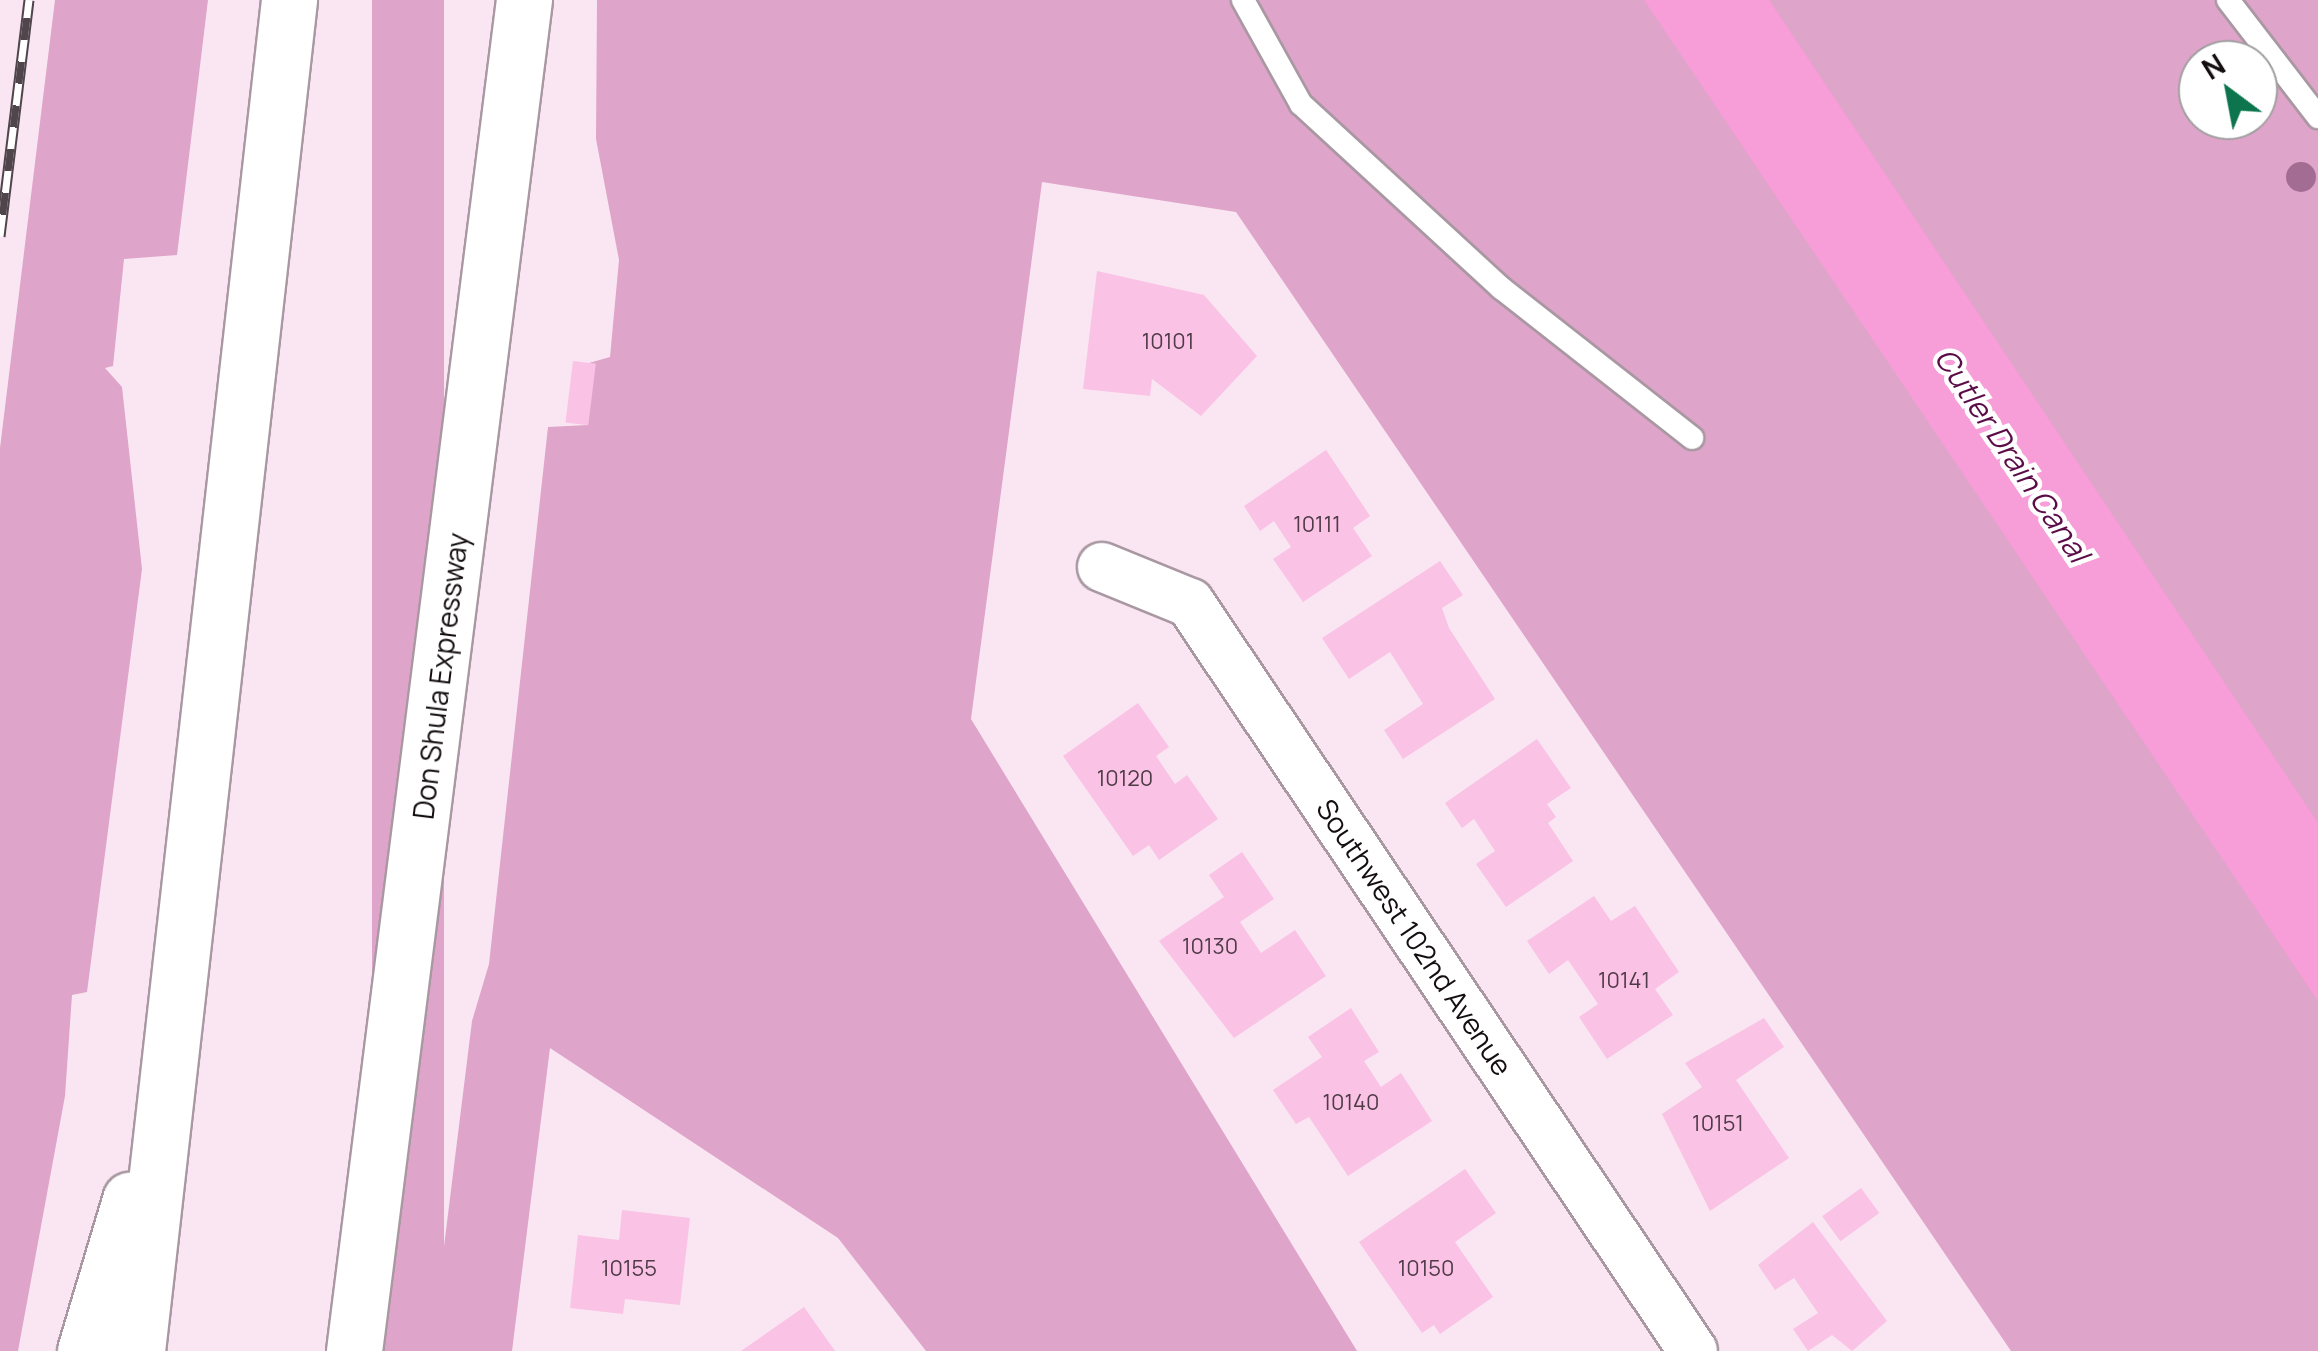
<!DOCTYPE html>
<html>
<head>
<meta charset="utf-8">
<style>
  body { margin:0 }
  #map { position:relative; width:2318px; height:1351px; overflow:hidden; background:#f9e6f2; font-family:Manrope,sans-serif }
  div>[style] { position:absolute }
  .green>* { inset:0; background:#dfa4c9; transform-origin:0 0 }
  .water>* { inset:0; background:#f79dd8 }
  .building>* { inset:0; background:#fac2e5; transform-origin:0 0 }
  .roads { filter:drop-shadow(2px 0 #a998a2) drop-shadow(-2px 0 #a998a2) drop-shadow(0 2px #a998a2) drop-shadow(0 -2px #a998a2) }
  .service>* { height:22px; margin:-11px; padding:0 11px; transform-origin:11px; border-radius:11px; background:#fff }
  .minor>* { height:48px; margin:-24px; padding:0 24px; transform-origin:24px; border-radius:24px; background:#fff }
  .motorway>* { height:55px; margin:-27.5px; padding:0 27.5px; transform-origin:27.5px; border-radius:27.5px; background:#fff }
  .rail>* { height:11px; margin-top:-5.5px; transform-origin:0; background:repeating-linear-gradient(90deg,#fff 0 22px,#4f454b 0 44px); box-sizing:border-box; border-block:2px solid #4f454b }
  .trees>* { width:30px; height:30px; margin:-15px; border-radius:50%; background:#a26c93 }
  span { translate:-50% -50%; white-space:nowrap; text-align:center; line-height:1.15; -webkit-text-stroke:9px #fff; paint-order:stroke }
  .number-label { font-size:22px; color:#4e3b46 }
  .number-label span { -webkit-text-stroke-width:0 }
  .street-label { font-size:28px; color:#140e11 }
  .water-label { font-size:30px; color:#5b0c48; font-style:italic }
  .north { position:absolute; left:2178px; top:40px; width:100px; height:100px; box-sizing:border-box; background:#fff; border:2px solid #a19fa0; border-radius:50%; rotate:328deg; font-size:28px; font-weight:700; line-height:40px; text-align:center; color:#140e11 }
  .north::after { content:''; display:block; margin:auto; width:35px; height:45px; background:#0c754e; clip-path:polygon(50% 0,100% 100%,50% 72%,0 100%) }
</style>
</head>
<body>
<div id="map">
  <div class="green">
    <div style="clip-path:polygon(55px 0,208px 0,177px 255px,124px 259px,113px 366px,105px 368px,122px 387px,142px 569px,87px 992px,72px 995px,65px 1096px,18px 1351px,0 1351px,0 448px)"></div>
    <div style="left:372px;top:0;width:72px;height:1361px"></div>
    <div style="clip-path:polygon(evenodd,597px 0,2318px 0,2318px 1351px,2011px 1351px,1236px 212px,1042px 182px,971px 719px,1357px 1351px,926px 1351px,838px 1238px,550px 1048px,512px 1351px,431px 1351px,472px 1021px,489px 964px,548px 427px,588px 425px,589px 363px,610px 357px,619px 260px,596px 139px,597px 0,2198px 60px,2258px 60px,2258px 120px,2198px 120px,2198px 60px)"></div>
  </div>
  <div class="water">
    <div style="clip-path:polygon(1644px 0,1769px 0,2318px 823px,2318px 1001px)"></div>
  </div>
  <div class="building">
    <div style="clip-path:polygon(1097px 271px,1204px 295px,1257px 356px,1201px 416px,1152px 379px,1150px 396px,1083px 389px)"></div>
    <div style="left:573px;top:361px;width:23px;height:62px;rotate:7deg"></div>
    <div style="clip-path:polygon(1326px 450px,1370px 516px,1353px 528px,1372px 556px,1303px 602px,1273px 559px,1291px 547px,1274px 521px,1260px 531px,1244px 506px)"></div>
    <div style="clip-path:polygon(1440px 561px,1463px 595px,1442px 608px,1449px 628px,1495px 699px,1403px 759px,1384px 730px,1423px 704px,1390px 652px,1349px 679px,1322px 638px)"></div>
    <div style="clip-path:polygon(1138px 703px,1169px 747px,1156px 756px,1175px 784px,1187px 775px,1218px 819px,1159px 860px,1149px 845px,1133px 856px,1063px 756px)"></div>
    <div style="clip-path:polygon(1537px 739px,1571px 788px,1547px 804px,1556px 817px,1548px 823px,1573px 861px,1506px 907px,1476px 864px,1495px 851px,1474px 819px,1462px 828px,1445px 803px)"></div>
    <div style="clip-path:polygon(1242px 852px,1274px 899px,1240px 922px,1261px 953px,1295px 930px,1326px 976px,1234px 1038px,1159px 941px,1224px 897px,1209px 875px)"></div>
    <div style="clip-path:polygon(1594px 896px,1611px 921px,1635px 906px,1679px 972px,1655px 989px,1673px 1015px,1607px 1059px,1579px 1017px,1598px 1004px,1568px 960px,1549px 974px,1527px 941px)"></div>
    <div style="clip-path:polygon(1351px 1008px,1379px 1052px,1364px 1061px,1381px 1087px,1401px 1073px,1432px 1121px,1348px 1176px,1309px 1117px,1296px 1124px,1273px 1090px,1322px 1057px,1308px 1037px)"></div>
    <div style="clip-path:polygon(1764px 1018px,1784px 1047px,1736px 1080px,1789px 1158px,1710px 1211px,1662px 1114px,1702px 1087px,1685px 1063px)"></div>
    <div style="clip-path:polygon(1465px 1169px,1496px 1213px,1455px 1242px,1493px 1297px,1440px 1334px,1434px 1325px,1422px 1333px,1359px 1242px)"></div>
    <div style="left:1861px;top:1188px;width:31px;height:48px;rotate:54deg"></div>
    <div style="clip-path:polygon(622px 1210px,690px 1218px,680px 1305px,625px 1299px,623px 1314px,570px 1308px,578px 1235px,619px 1240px)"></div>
    <div style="clip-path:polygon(1813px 1222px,1887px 1321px,1852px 1351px,1832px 1335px,1808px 1351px,1793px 1329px,1818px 1313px,1794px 1278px,1775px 1290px,1758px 1265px)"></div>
    <div style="clip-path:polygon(804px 1307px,835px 1351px,741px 1351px)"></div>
  </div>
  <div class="roads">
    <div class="service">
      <div style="left:1243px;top:0;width:119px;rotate:60.9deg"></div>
      <div style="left:1301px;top:104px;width:272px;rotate:42.6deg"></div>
      <div style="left:1501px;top:288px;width:243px;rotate:38.1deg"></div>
      <div style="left:2228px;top:0;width:148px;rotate:52.4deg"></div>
    </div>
    <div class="minor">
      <div style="left:1102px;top:567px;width:95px;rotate:22.2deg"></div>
      <div style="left:1190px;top:603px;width:901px;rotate:56.08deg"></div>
    </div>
    <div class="motorway">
      <div style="left:85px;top:1351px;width:158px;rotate:-73.4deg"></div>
      <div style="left:137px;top:1351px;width:1360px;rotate:-83.58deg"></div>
      <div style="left:354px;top:1351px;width:1362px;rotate:-82.83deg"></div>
    </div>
  </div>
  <div class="rail">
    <div style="left:0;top:236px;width:238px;rotate:-83deg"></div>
  </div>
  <div class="trees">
    <div style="left:2301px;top:177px"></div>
  </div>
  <div class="number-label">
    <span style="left:1168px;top:342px">10101</span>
    <span style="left:1317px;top:525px">10111</span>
    <span style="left:1125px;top:779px">10120</span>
    <span style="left:1210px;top:947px">10130</span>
    <span style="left:1624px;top:981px">10141</span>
    <span style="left:1351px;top:1103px">10140</span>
    <span style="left:1718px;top:1124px">10151</span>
    <span style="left:629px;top:1269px">10155</span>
    <span style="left:1426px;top:1269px">10150</span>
  </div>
  <div class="street-label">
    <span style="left:440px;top:676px;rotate:-83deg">Don Shula Expressway</span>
    <span style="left:1415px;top:937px;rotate:56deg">Southwest 102nd Avenue</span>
  </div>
  <div class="water-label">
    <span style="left:2012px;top:455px;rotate:56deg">Cutler Drain Canal</span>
  </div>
  <div class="north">N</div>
</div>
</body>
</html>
